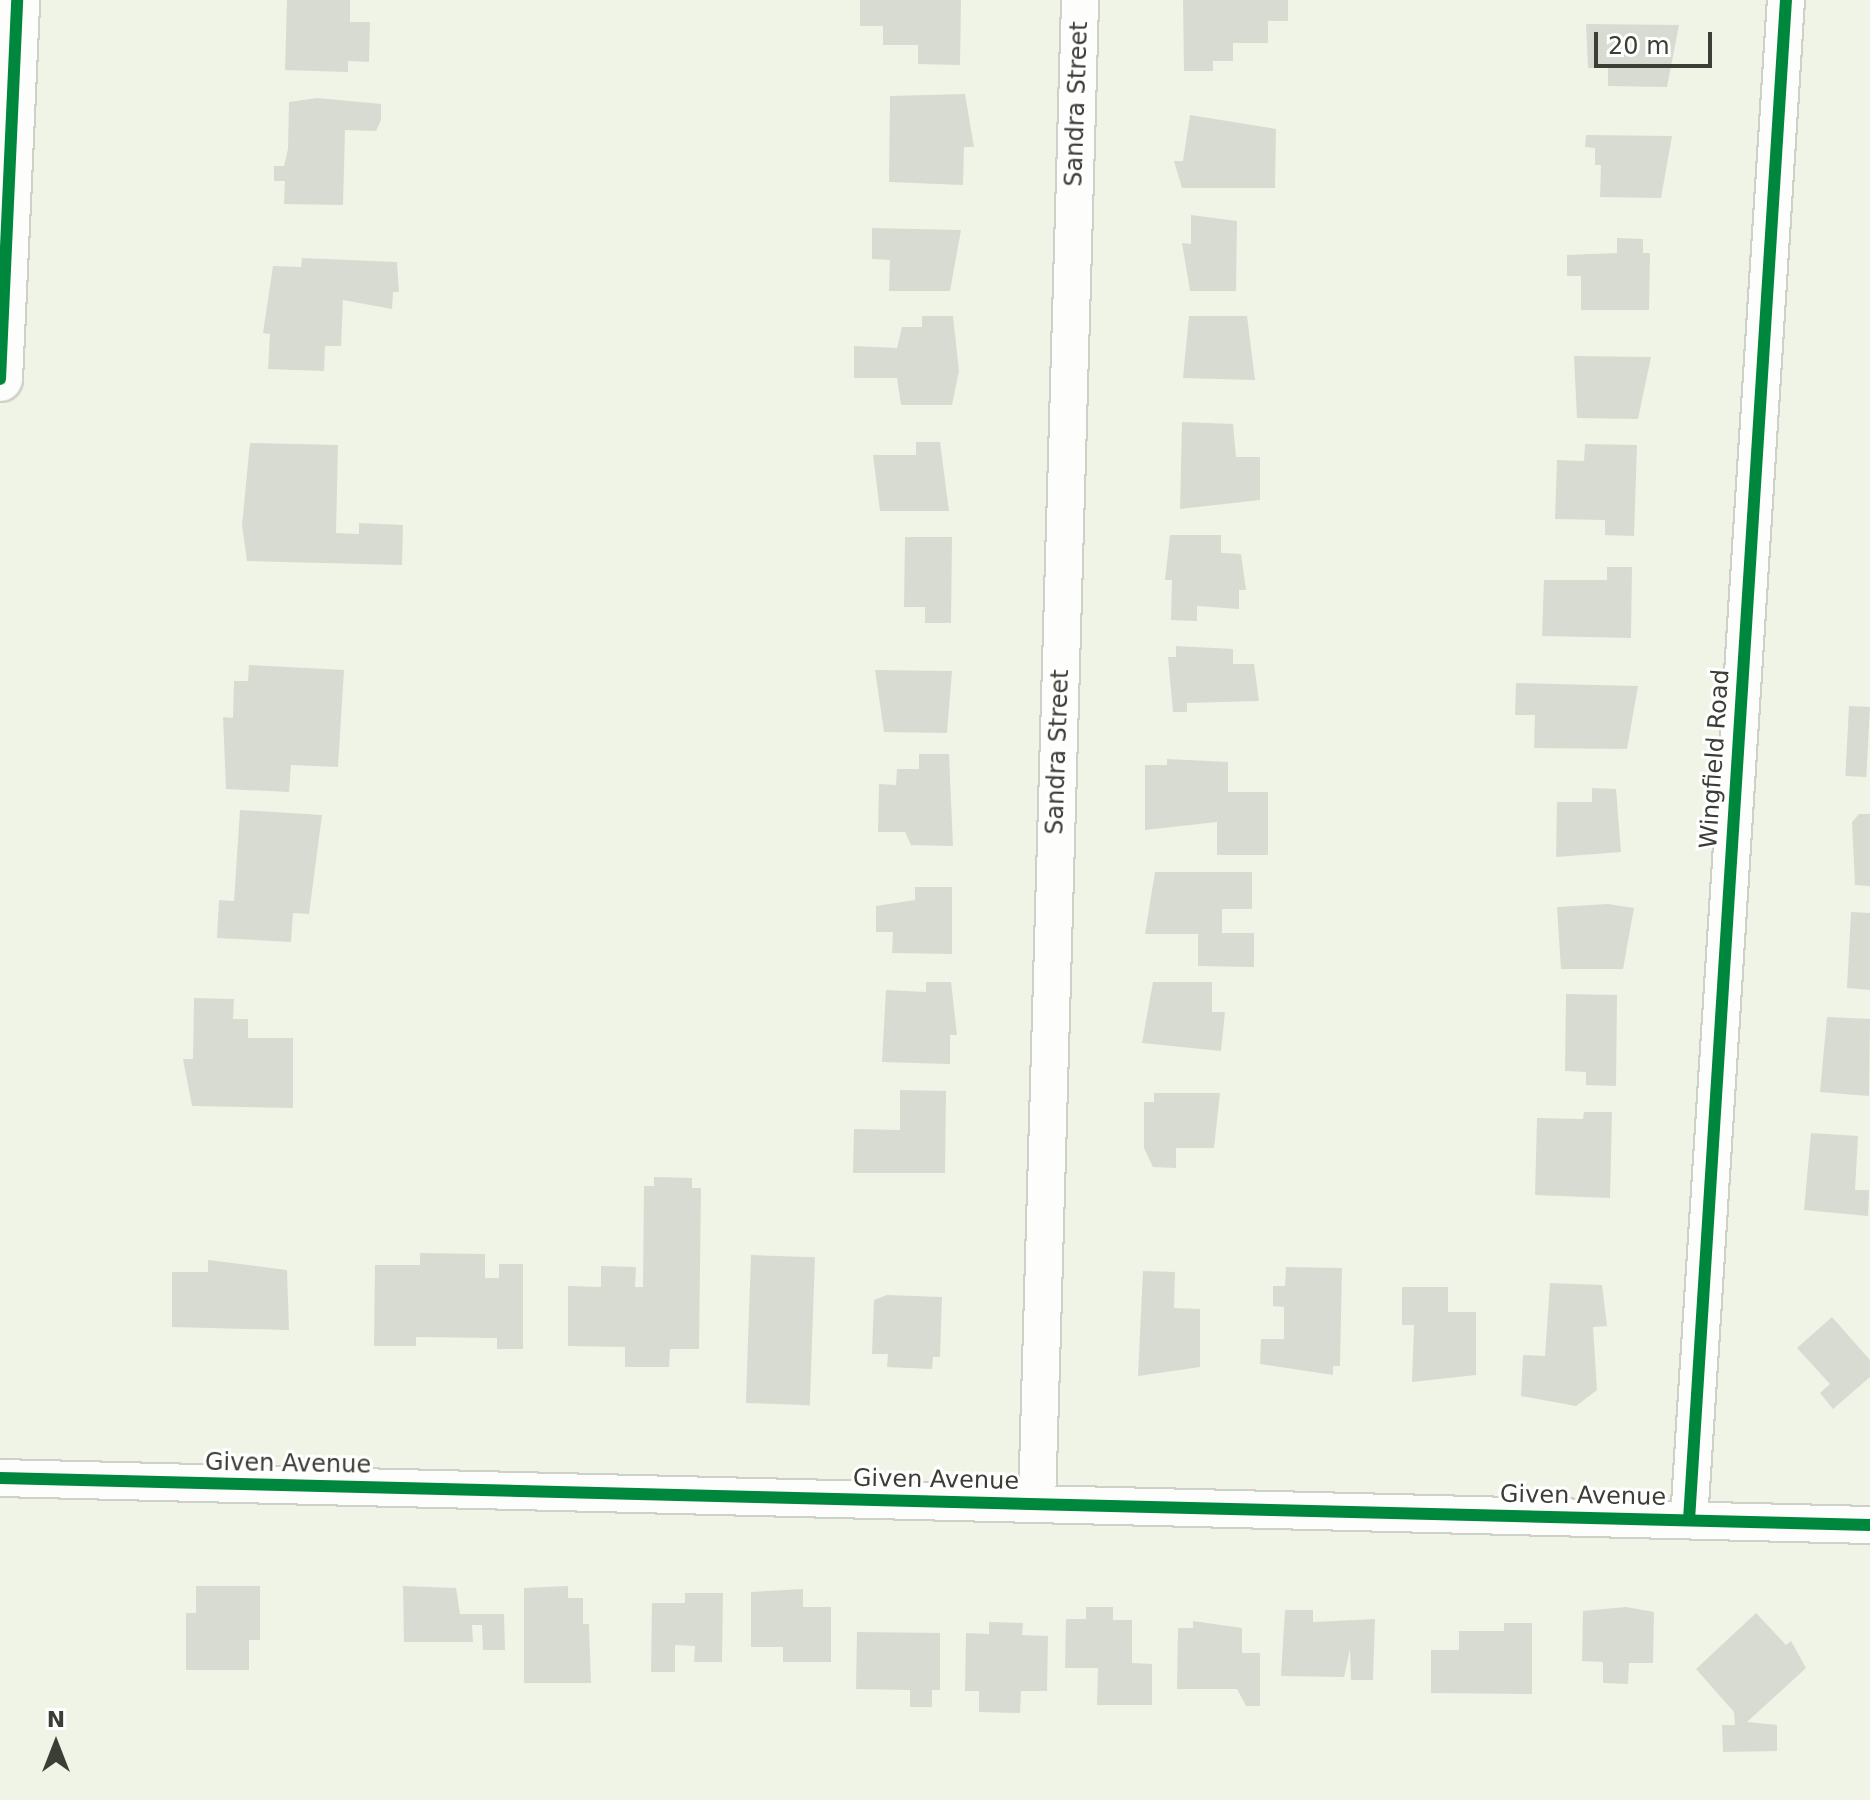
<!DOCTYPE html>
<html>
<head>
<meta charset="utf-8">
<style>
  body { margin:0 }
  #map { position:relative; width:1870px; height:1800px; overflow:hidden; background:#f0f4e7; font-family:"DejaVu Sans",sans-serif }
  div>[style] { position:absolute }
  .building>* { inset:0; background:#d8dbd1; transform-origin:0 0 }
  .roads { filter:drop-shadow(2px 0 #ced1c7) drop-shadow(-2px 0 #ced1c7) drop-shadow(0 2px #ced1c7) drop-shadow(0 -2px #ced1c7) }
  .street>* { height:36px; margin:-18px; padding:0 18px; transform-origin:18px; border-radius:18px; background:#fdfdfb }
  .secondary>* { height:44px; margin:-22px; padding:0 22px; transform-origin:22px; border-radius:22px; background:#fdfdfb }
  .cycleway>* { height:12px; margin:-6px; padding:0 6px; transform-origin:6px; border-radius:6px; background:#00873e }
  span { translate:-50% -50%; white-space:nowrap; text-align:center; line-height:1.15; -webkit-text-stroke:6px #fff; paint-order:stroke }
  .street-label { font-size:24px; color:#3b3e35 }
  .north { position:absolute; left:16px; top:1704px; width:80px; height:80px; -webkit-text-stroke:6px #fff; paint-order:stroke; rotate:0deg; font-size:22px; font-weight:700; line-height:32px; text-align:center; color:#3b3e35 }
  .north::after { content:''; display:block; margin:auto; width:28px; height:36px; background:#3b3e35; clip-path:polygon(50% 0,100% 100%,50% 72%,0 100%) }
  .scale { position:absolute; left:1594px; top:32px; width:118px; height:36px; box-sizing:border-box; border:4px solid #3b3e35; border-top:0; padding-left:10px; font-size:24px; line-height:28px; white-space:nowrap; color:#3b3e35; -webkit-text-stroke:6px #fff; paint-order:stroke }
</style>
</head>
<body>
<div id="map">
  <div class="building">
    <div style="clip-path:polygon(287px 0,350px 0,350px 22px,370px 22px,369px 62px,348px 61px,348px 72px,285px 70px)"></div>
    <div style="clip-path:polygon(860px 0,961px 0,960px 65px,918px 64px,918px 45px,883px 45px,883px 26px,860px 26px)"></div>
    <div style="clip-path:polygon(1183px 0,1288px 0,1288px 21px,1268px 21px,1268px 43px,1233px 43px,1233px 61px,1213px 61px,1213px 71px,1184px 71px)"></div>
    <div style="clip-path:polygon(1586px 24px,1679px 25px,1667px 87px,1608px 86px,1608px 68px,1588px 68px)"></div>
    <div style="clip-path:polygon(965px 94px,974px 147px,964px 147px,963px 185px,889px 182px,890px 96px)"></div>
    <div style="clip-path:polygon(317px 98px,381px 104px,381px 120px,376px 131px,345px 130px,343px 205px,284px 204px,285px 181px,274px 181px,274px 166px,284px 166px,288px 149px,289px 102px)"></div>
    <div style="clip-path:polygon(1190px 115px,1276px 129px,1275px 188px,1182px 188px,1174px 161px,1183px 161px)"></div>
    <div style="clip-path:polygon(1586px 135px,1672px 136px,1661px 198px,1600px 197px,1601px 165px,1595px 165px,1595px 148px,1585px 147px)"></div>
    <div style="clip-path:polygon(1191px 215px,1237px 221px,1236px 291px,1190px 291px,1182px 243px,1191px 244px)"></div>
    <div style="clip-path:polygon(872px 228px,961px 230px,950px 291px,889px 291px,890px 260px,872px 259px)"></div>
    <div style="clip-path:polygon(1617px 238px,1643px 239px,1643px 253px,1650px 253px,1649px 310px,1581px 310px,1581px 276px,1567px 276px,1567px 255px,1617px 253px)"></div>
    <div style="clip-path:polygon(302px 258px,397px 262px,399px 292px,393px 292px,392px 309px,343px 300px,341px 346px,325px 346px,324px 371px,268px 369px,270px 334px,263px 333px,273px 266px,301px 267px)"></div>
    <div style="clip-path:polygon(922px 316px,953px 316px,959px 371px,952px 405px,901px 405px,897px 378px,854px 378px,854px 346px,897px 348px,902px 327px,922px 327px)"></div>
    <div style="clip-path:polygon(1189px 316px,1247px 316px,1255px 380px,1183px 378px)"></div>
    <div style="clip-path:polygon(1574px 356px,1651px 357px,1638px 419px,1577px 418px)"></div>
    <div style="clip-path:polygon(1182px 422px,1233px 424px,1236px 457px,1260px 457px,1260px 500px,1180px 509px)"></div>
    <div style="clip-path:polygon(916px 442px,940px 442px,949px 511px,880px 511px,873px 455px,916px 455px)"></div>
    <div style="clip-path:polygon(250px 443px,338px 445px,336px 533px,359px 534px,359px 523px,403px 525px,402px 565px,247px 561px,242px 525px)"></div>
    <div style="clip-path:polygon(1585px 444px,1637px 445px,1634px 536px,1605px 535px,1605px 520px,1555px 519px,1557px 460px,1584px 461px)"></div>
    <div style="clip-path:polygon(1170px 535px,1221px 535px,1221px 553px,1241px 554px,1246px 590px,1239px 590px,1239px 609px,1197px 606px,1197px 621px,1171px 620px,1172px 580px,1165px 580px)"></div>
    <div style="clip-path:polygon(905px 537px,952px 537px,951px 623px,925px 623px,925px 607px,904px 607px)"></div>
    <div style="clip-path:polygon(1607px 567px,1632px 567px,1631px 638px,1542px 636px,1544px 580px,1607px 580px)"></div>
    <div style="clip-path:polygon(1176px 646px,1233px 649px,1233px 664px,1254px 664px,1259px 701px,1187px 703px,1187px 712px,1173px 712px,1168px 657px,1176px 657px)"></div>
    <div style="clip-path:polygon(249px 665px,344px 670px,338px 767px,291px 765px,289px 792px,226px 789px,223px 717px,233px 718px,234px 681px,248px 681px)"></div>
    <div style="clip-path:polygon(875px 670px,952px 671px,947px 733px,884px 732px)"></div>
    <div style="clip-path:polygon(1516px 683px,1638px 686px,1627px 749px,1534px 748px,1535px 715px,1515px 715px)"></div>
    <div style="left:1849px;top:706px;width:21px;height:70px;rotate:3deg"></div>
    <div style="clip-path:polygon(919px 754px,949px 754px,953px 846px,911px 845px,905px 832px,878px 832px,879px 784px,896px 785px,897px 769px,919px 769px)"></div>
    <div style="clip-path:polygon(1167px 759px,1228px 762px,1228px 792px,1268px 792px,1268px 855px,1217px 855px,1217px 822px,1145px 830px,1145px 765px,1167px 765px)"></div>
    <div style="clip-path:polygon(1592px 788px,1616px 789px,1621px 852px,1556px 857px,1557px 802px,1592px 802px)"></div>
    <div style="clip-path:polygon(240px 810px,322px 815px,309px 914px,293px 913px,291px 942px,217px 938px,219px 900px,234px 901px)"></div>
    <div style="clip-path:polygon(1859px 814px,1870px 814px,1870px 886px,1855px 885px,1852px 822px)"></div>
    <div style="clip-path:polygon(1155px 872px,1252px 872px,1252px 909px,1222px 909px,1222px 933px,1254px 933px,1254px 967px,1198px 966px,1198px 934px,1145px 934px)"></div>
    <div style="clip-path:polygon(915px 887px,952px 887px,952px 954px,892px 953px,893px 932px,876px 932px,876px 906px,915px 900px)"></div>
    <div style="clip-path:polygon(1608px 904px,1634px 908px,1623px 969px,1561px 969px,1557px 907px)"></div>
    <div style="clip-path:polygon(1851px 912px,1870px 913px,1870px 990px,1847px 988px)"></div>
    <div style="clip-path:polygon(926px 982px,951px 982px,957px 1035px,950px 1035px,950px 1064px,882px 1062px,886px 990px,926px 992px)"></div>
    <div style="clip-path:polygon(1153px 982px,1212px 982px,1212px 1012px,1225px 1012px,1221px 1051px,1142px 1043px)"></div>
    <div style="clip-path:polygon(1566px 994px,1617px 995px,1616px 1086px,1586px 1085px,1586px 1072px,1565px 1071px)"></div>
    <div style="clip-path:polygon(194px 998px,234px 999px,233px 1019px,248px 1019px,248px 1038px,293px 1038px,293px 1108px,192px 1106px,183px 1059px,193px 1059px)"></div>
    <div style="clip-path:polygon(1827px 1017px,1870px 1019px,1869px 1096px,1820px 1092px)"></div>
    <div style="clip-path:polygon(900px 1090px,946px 1091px,945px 1173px,853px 1173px,854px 1129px,900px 1130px)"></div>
    <div style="clip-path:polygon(1154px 1093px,1220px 1093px,1214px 1148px,1176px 1148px,1176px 1168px,1153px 1167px,1144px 1148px,1144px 1102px,1154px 1102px)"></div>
    <div style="clip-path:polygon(1584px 1112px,1612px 1112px,1610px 1198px,1535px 1195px,1537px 1118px,1583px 1119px)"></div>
    <div style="clip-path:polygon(1811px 1133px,1858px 1136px,1855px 1190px,1869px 1190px,1868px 1216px,1804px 1210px)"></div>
    <div style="clip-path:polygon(654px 1177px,692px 1178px,692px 1188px,701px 1188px,699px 1349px,670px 1349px,669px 1367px,625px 1367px,625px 1347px,568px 1346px,568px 1286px,601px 1287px,601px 1266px,636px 1267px,635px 1287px,643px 1287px,644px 1186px,654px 1186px)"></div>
    <div style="clip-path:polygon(420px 1253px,485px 1254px,485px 1278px,499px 1278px,499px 1264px,523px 1264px,523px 1349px,497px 1349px,497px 1338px,416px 1337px,416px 1346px,374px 1346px,375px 1265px,420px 1265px)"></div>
    <div style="left:751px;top:1255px;width:64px;height:148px;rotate:2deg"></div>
    <div style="clip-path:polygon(208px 1260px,287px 1270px,289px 1330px,172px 1327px,172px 1272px,208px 1272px)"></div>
    <div style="clip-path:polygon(1286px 1267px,1342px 1268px,1340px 1366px,1333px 1366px,1333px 1375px,1260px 1364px,1261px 1339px,1284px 1339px,1284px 1307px,1273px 1306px,1273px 1286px,1285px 1286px)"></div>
    <div style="clip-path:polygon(1143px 1271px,1175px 1272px,1174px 1308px,1200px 1309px,1200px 1367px,1138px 1376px)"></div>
    <div style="clip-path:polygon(1550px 1283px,1602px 1285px,1607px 1326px,1593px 1327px,1597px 1390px,1576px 1406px,1521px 1396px,1523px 1355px,1545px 1356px)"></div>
    <div style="clip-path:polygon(1402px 1287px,1448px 1287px,1448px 1312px,1476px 1312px,1476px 1375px,1412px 1382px,1414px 1325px,1402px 1325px)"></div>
    <div style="clip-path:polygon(887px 1295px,942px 1297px,940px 1357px,933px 1357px,932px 1369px,887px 1367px,888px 1354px,872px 1354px,874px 1300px)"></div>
    <div style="clip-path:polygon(1832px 1317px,1870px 1360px,1870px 1377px,1833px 1409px,1820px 1393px,1830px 1384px,1797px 1348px)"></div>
    <div style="clip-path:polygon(196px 1586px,260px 1586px,260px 1640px,249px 1640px,249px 1670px,186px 1670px,186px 1613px,196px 1613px)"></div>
    <div style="clip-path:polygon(403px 1586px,456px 1588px,460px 1614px,504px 1614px,505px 1650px,483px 1650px,482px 1625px,472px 1625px,473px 1642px,404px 1642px)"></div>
    <div style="clip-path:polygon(568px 1586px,568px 1598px,583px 1598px,583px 1624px,589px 1624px,591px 1683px,524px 1683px,524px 1588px)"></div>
    <div style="clip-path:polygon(803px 1589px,803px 1607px,831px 1607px,831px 1662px,783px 1662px,783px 1647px,751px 1647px,751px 1592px)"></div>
    <div style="clip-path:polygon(685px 1593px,723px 1593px,722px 1662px,694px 1662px,695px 1646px,675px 1645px,675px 1672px,651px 1672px,652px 1603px,685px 1603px)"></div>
    <div style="clip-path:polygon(1086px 1607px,1113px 1607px,1113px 1620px,1132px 1620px,1132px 1663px,1152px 1664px,1152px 1705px,1097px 1705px,1098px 1668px,1065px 1668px,1066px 1619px,1086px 1619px)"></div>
    <div style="clip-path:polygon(1626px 1607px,1654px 1612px,1653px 1663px,1629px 1663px,1628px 1684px,1603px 1683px,1603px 1662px,1582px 1661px,1583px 1611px)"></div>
    <div style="clip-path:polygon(1285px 1610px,1313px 1610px,1313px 1622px,1375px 1619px,1373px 1680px,1351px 1680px,1350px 1649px,1344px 1677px,1281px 1676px)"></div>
    <div style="clip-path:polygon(1756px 1613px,1786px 1645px,1791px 1641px,1806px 1668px,1747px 1722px,1777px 1725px,1777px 1751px,1723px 1752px,1722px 1725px,1735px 1725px,1734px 1712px,1696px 1669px)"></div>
    <div style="clip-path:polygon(1193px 1621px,1242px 1628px,1242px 1653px,1260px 1653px,1260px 1706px,1246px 1706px,1237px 1689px,1177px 1689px,1178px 1628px,1193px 1628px)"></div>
    <div style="clip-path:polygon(989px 1622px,1023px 1623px,1022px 1635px,1048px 1636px,1047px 1691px,1021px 1691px,1020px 1713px,979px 1712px,979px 1691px,965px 1691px,966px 1633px,989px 1634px)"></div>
    <div style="clip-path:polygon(1504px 1623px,1532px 1623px,1532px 1694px,1431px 1693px,1431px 1650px,1459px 1650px,1459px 1631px,1504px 1631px)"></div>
    <div style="clip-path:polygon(857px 1632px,940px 1633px,940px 1690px,932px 1690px,932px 1707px,910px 1707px,910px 1690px,856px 1689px)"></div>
  </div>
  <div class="roads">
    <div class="street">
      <div style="left:0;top:1478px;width:1871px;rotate:1.44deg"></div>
      <div style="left:1037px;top:1504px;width:1505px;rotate:-88.36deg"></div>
      <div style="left:1689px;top:1520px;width:1523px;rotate:-86.35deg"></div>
    </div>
    <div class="secondary">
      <div style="left:0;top:379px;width:379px;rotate:-87.4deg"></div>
    </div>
  </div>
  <div class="cycleway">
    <div style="left:0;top:379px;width:379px;rotate:-87.4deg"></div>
    <div style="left:0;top:1478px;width:1871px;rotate:1.44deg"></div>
    <div style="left:1689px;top:1520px;width:1523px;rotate:-86.35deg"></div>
  </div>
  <div class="street-label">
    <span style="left:1077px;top:104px;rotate:-88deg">Sandra Street</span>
    <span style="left:1058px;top:752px;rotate:-88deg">Sandra Street</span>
    <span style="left:1715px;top:759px;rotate:-86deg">Wingfield Road</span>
    <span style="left:288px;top:1464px;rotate:1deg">Given Avenue</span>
    <span style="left:936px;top:1480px;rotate:1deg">Given Avenue</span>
    <span style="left:1583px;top:1496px;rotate:1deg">Given Avenue</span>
  </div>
  <div class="north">N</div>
  <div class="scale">20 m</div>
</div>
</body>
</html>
